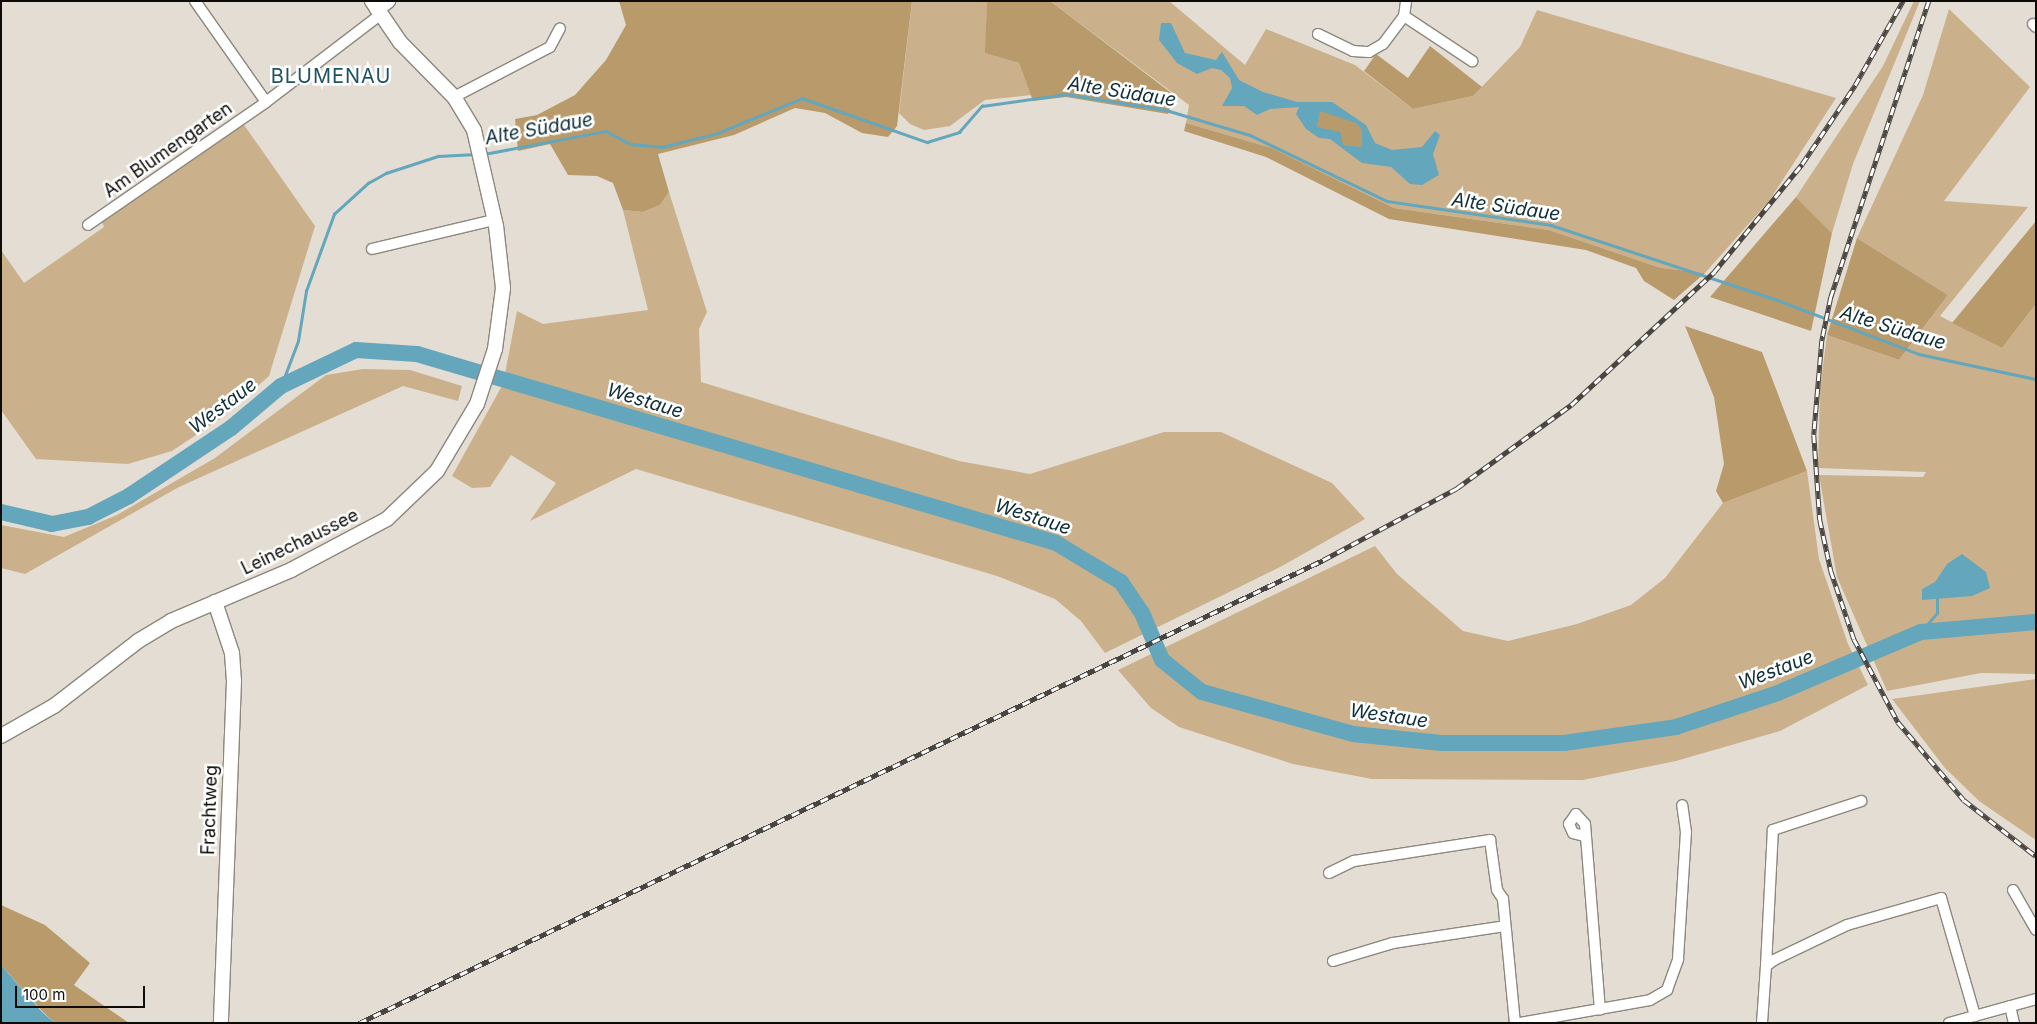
<!DOCTYPE html>
<html>
<head>
<meta charset="utf-8">
<style>
  body { margin:0 }
  #map { position:relative; width:2037px; height:1024px; overflow:hidden; background:#e4ddd3; font-family:Inter,sans-serif }
  div>[style] { position:absolute }
  .green>* { inset:0; background:#cbb18b }
  .forest>* { inset:0; background:#b99a6a }
  .water>* { inset:0; background:#64a6bb }
  .stream>* { height:2.5px; margin:-1.25px; padding:0 1.25px; transform-origin:1.25px; border-radius:1.25px; background:#64a6bb }
  .river>* { height:16px; margin:-8px; padding:0 8px; transform-origin:8px; border-radius:8px; background:#64a6bb }
  .roads { filter:drop-shadow(1px 0 #8d877e) drop-shadow(-1px 0 #8d877e) drop-shadow(0 1px #8d877e) drop-shadow(0 -1px #8d877e) }
  .street>* { height:10px; margin:-5px; padding:0 5px; transform-origin:5px; border-radius:5px; background:#fff }
  .secondary>* { height:14px; margin:-7px; padding:0 7px; transform-origin:7px; border-radius:7px; background:#fff }
  .rail>* { height:4.5px; margin-top:-2.25px; transform-origin:0; background:repeating-linear-gradient(90deg,#fff 0 8px,#494540 0 16px); box-sizing:border-box; border-block:1px solid #494540 }
  span { translate:-50% -50%; white-space:nowrap; text-align:center; line-height:1.15; -webkit-text-stroke:5px #fff; paint-order:stroke }
  .street-label { font-size:18px; color:#0e0c09 }
  .water-label { font-size:19px; color:#0e2f38; font-style:italic }
  .quarter-label { font-size:20px; color:#1f5362; letter-spacing:1px }
  .frame { position:absolute; inset:0; border:2px solid #0e0c09; pointer-events:none }
  .scale { position:absolute; left:15px; top:986px; width:130px; height:22px; box-sizing:border-box; border:2px solid #0e0c09; border-top:0; padding-left:6px; font-size:15px; line-height:18px; white-space:nowrap; color:#0e0c09; -webkit-text-stroke:4px #fff; paint-order:stroke }
</style>
</head>
<body>
<div id="map">
  <div class="green">
    <div style="clip-path:polygon(912px 1px,987px 1px,986px 53px,1019px 63px,1031px 95px,985px 100px,950px 126px,924px 130px,910px 124px,899px 113px)"></div>
    <div style="clip-path:polygon(1050px 1px,1169px 1px,1245px 65px,1266px 29px,1355px 65px,1413px 109px,1473px 96px,1520px 47px,1537px 10px,1836px 98px,1769px 201px,1705px 273px,1661px 268px,1549px 230px,1394px 208px,1272px 148px,1186px 123px,1189px 105px)"></div>
    <div style="clip-path:polygon(1914px 1px,1920px 1px,1853px 164px,1832px 233px,1796px 197px,1883px 66px)"></div>
    <div style="clip-path:polygon(1949px 9px,2030px 87px,1944px 201px,2028px 207px,1940px 316px,2002px 348px,2036px 304px,2036px 674px,1981px 673px,1887px 691px,1837px 577px,1819px 475px,1923px 477px,1926px 472px,1818px 468px,1820px 389px,1827px 335px,1899px 360px,1948px 295px,1857px 238px,1923px 95px)"></div>
    <div style="clip-path:polygon(242px 122px,315px 226px,269px 376px,220px 419px,172px 451px,128px 464px,36px 459px,1px 410px,1px 250px,24px 283px,104px 227px,101px 220px)"></div>
    <div style="clip-path:polygon(669px 192px,707px 312px,699px 329px,701px 382px,959px 461px,1030px 474px,1164px 432px,1221px 432px,1332px 483px,1365px 519px,1282px 566px,1105px 653px,1081px 621px,1055px 599px,997px 576px,636px 469px,530px 521px,556px 483px,511px 455px,490px 487px,472px 488px,452px 476px,503px 384px,517px 311px,543px 324px,648px 310px,623px 210px,643px 212px,660px 205px)"></div>
    <div style="clip-path:polygon(363px 369px,410px 370px,462px 386px,458px 401px,403px 386px,179px 487px,25px 574px,1px 568px,1px 525px,64px 537px,117px 515px,215px 458px,326px 375px)"></div>
    <div style="clip-path:polygon(1807px 471px,1819px 559px,1848px 644px,1868px 685px,1780px 731px,1676px 761px,1583px 780px,1372px 779px,1293px 764px,1179px 727px,1151px 708px,1118px 670px,1375px 546px,1397px 574px,1463px 631px,1508px 641px,1577px 624px,1631px 605px,1665px 578px,1723px 503px)"></div>
    <div style="clip-path:polygon(2036px 679px,2036px 840px,1979px 801px,1945px 768px,1892px 699px)"></div>
  </div>
  <div class="forest">
    <div style="clip-path:polygon(619px 1px,912px 1px,897px 126px,888px 137px,862px 133px,825px 113px,795px 108px,734px 135px,658px 154px,669px 192px,660px 205px,643px 212px,623px 210px,613px 183px,597px 176px,568px 175px,550px 144px,518px 151px,515px 119px,537px 115px,575px 95px,606px 60px,626px 25px)"></div>
    <div style="clip-path:polygon(987px 1px,1050px 1px,1174px 95px,1168px 114px,1066px 97px,1033px 101px,1019px 63px,985px 53px)"></div>
    <div style="clip-path:polygon(1430px 46px,1482px 87px,1473px 96px,1413px 109px,1364px 71px,1376px 54px,1408px 78px)"></div>
    <div style="clip-path:polygon(1320px 110px,1356px 123px,1362px 130px,1362px 147px,1343px 145px,1335px 133px,1317px 127px)"></div>
    <div style="clip-path:polygon(1186px 123px,1272px 148px,1394px 208px,1549px 230px,1661px 268px,1705px 273px,1674px 300px,1644px 281px,1636px 268px,1586px 250px,1389px 219px,1266px 157px,1184px 131px)"></div>
    <div style="clip-path:polygon(1796px 197px,1832px 233px,1811px 331px,1710px 297px)"></div>
    <div style="clip-path:polygon(2036px 221px,2036px 304px,2002px 348px,1952px 323px)"></div>
    <div style="clip-path:polygon(1857px 238px,1948px 295px,1899px 360px,1827px 335px)"></div>
    <div style="clip-path:polygon(1685px 326px,1762px 352px,1807px 471px,1723px 503px,1716px 491px,1724px 464px,1714px 397px)"></div>
    <div style="clip-path:polygon(1px 905px,45px 925px,90px 963px,74px 985px,129px 1023px,55px 1023px,43px 1012px,1px 965px)"></div>
  </div>
  <div class="water">
    <div style="clip-path:polygon(evenodd,1161px 23px,1171px 23px,1185px 53px,1216px 60px,1222px 52px,1239px 80px,1263px 92px,1297px 102px,1332px 102px,1366px 125px,1375px 143px,1392px 150px,1422px 147px,1435px 131px,1440px 135px,1433px 154px,1439px 175px,1422px 185px,1410px 184px,1391px 167px,1362px 163px,1330px 139px,1319px 138px,1306px 129px,1296px 114px,1299px 107px,1270px 109px,1257px 115px,1244px 106px,1222px 106px,1232px 88px,1230px 78px,1221px 70px,1212px 68px,1197px 74px,1177px 63px,1159px 40px,1161px 23px,1320px 111px,1356px 123px,1362px 130px,1362px 147px,1343px 145px,1340px 132px,1317px 127px,1320px 111px)"></div>
    <div style="clip-path:polygon(1962px 554px,1986px 572px,1990px 588px,1972px 596px,1922px 600px,1922px 589px,1935px 582px,1947px 564px)"></div>
    <div style="clip-path:polygon(1px 965px,42px 1012px,55px 1023px,1px 1023px)"></div>
  </div>
  <div class="stream">
    <div style="left:484px;top:154px;width:124px;rotate:-10.7deg"></div>
    <div style="left:606px;top:131px;width:27px;rotate:28deg"></div>
    <div style="left:630px;top:144px;width:32px;rotate:5deg"></div>
    <div style="left:662px;top:147px;width:58px;rotate:-14deg"></div>
    <div style="left:718px;top:133px;width:91px;rotate:-22.6deg"></div>
    <div style="left:802px;top:98px;width:133px;rotate:19.4deg"></div>
    <div style="left:927px;top:142px;width:34px;rotate:-17deg"></div>
    <div style="left:959px;top:132px;width:35px;rotate:-49deg"></div>
    <div style="left:982px;top:106px;width:85px;rotate:-8.1deg"></div>
    <div style="left:1066px;top:94px;width:101px;rotate:9.1deg"></div>
    <div style="left:1166px;top:110px;width:88px;rotate:16.6deg"></div>
    <div style="left:1250px;top:135px;width:152px;rotate:25.7deg"></div>
    <div style="left:1387px;top:201px;width:166px;rotate:8.3deg"></div>
    <div style="left:1551px;top:225px;width:236px;rotate:18.3deg"></div>
    <div style="left:1775px;top:299px;width:154px;rotate:20.9deg"></div>
    <div style="left:1919px;top:354px;width:120px;rotate:12.1deg"></div>
    <div style="left:281px;top:386px;width:48px;rotate:-69.3deg"></div>
    <div style="left:298px;top:341px;width:51px;rotate:-80.9deg"></div>
    <div style="left:306px;top:291px;width:82px;rotate:-70deg"></div>
    <div style="left:334px;top:214px;width:46px;rotate:-42.4deg"></div>
    <div style="left:368px;top:183px;width:21px;rotate:-29deg"></div>
    <div style="left:386px;top:173px;width:55px;rotate:-18.1deg"></div>
    <div style="left:438px;top:156px;width:38px;rotate:-3deg"></div>
    <div style="left:1921px;top:632px;width:25px;rotate:-50deg"></div>
    <div style="left:1937px;top:613px;width:15px;rotate:-90deg"></div>
  </div>
  <div class="river">
    <div style="left:1px;top:512px;width:52px;rotate:13.2deg"></div>
    <div style="left:52px;top:524px;width:37px;rotate:-11deg"></div>
    <div style="left:88px;top:517px;width:46px;rotate:-27.1deg"></div>
    <div style="left:129px;top:496px;width:123px;rotate:-33.7deg"></div>
    <div style="left:231px;top:428px;width:65px;rotate:-40deg"></div>
    <div style="left:281px;top:386px;width:83px;rotate:-25.6deg"></div>
    <div style="left:356px;top:350px;width:61px;rotate:3.8deg"></div>
    <div style="left:417px;top:354px;width:666px;rotate:16.48deg"></div>
    <div style="left:1056px;top:543px;width:76px;rotate:31deg"></div>
    <div style="left:1121px;top:582px;width:37px;rotate:56deg"></div>
    <div style="left:1142px;top:613px;width:51px;rotate:66.9deg"></div>
    <div style="left:1162px;top:660px;width:51px;rotate:38.7deg"></div>
    <div style="left:1202px;top:692px;width:157px;rotate:15.5deg"></div>
    <div style="left:1353px;top:734px;width:89px;rotate:5.8deg"></div>
    <div style="left:1442px;top:743px;width:122px"></div>
    <div style="left:1564px;top:743px;width:113px;rotate:-8.1deg"></div>
    <div style="left:1676px;top:727px;width:108px;rotate:-18.4deg"></div>
    <div style="left:1778px;top:693px;width:155px;rotate:-23.1deg"></div>
    <div style="left:1921px;top:632px;width:115px;rotate:-5deg"></div>
  </div>
  <div class="roads">
    <div class="street">
      <div style="left:195px;top:1px;width:123px;rotate:54.9deg"></div>
      <div style="left:1404px;top:16px;width:82px;rotate:33.5deg"></div>
      <div style="left:2033px;top:24px;width:4px;rotate:45deg"></div>
      <div style="left:1318px;top:34px;width:39px;rotate:26deg"></div>
      <div style="left:1353px;top:51px;width:16px;rotate:4deg"></div>
      <div style="left:1369px;top:52px;width:16px;rotate:-30deg"></div>
      <div style="left:1383px;top:44px;width:35px;rotate:-53deg"></div>
      <div style="left:1404px;top:16px;width:15px;rotate:-82deg"></div>
      <div style="left:454px;top:97px;width:108px;rotate:-27.5deg"></div>
      <div style="left:550px;top:47px;width:21px;rotate:-62deg"></div>
      <div style="left:88px;top:225px;width:216px;rotate:-34.6deg"></div>
      <div style="left:266px;top:102px;width:145px;rotate:-37.4deg"></div>
      <div style="left:372px;top:249px;width:125px;rotate:-13.4deg"></div>
      <div style="left:1584px;top:836px;width:11px;rotate:-165deg"></div>
      <div style="left:1573px;top:833px;width:10px;rotate:-114deg"></div>
      <div style="left:1569px;top:824px;width:12px;rotate:-55deg"></div>
      <div style="left:1576px;top:814px;width:13px;rotate:48deg"></div>
      <div style="left:1585px;top:824px;width:186px;rotate:85.4deg"></div>
      <div style="left:1329px;top:873px;width:28px;rotate:-26deg"></div>
      <div style="left:1354px;top:861px;width:138px;rotate:-8.8deg"></div>
      <div style="left:1490px;top:840px;width:50px;rotate:82deg"></div>
      <div style="left:1497px;top:890px;width:11px;rotate:56deg"></div>
      <div style="left:1503px;top:899px;width:125px;rotate:84.5deg"></div>
      <div style="left:2013px;top:890px;width:46px;rotate:60.1deg"></div>
      <div style="left:1333px;top:961px;width:63px;rotate:-16.7deg"></div>
      <div style="left:1393px;top:943px;width:113px;rotate:-8.6deg"></div>
      <div style="left:1766px;top:966px;width:136px;rotate:-87.1deg"></div>
      <div style="left:1773px;top:830px;width:93px;rotate:-18.2deg"></div>
      <div style="left:2010px;top:1006px;width:17px;rotate:77deg"></div>
      <div style="left:1520px;top:1023px;width:132px;rotate:-10deg"></div>
      <div style="left:1650px;top:1000px;width:20px;rotate:-30deg"></div>
      <div style="left:1667px;top:990px;width:33px;rotate:-70deg"></div>
      <div style="left:1678px;top:959px;width:127px;rotate:-86.4deg"></div>
      <div style="left:1686px;top:832px;width:27px;rotate:-98deg"></div>
      <div style="left:1762px;top:1023px;width:57px;rotate:-86deg"></div>
      <div style="left:1766px;top:966px;width:10px;rotate:-37deg"></div>
      <div style="left:1774px;top:960px;width:81px;rotate:-25.6deg"></div>
      <div style="left:1847px;top:925px;width:98px;rotate:-16deg"></div>
      <div style="left:1941px;top:898px;width:123px;rotate:73.9deg"></div>
      <div style="left:1949px;top:1023px;width:90px;rotate:-15.4deg"></div>
    </div>
    <div class="secondary">
      <div style="left:377px;top:9px;width:14px;rotate:-36deg"></div>
      <div style="left:215px;top:602px;width:54px;rotate:71.6deg"></div>
      <div style="left:232px;top:653px;width:28px;rotate:86deg"></div>
      <div style="left:234px;top:681px;width:342px;rotate:92.2deg"></div>
      <div style="left:1px;top:736px;width:61px;rotate:-29.5deg"></div>
      <div style="left:54px;top:706px;width:106px;rotate:-37.7deg"></div>
      <div style="left:138px;top:641px;width:39px;rotate:-31deg"></div>
      <div style="left:171px;top:621px;width:130px;rotate:-23deg"></div>
      <div style="left:291px;top:570px;width:109px;rotate:-28deg"></div>
      <div style="left:387px;top:519px;width:69px;rotate:-43.8deg"></div>
      <div style="left:437px;top:471px;width:78px;rotate:-59.2deg"></div>
      <div style="left:477px;top:404px;width:58px;rotate:-71.9deg"></div>
      <div style="left:495px;top:349px;width:62px;rotate:-82.5deg"></div>
      <div style="left:503px;top:288px;width:62px;rotate:-96.4deg"></div>
      <div style="left:496px;top:226px;width:98px;rotate:-102.9deg"></div>
      <div style="left:474px;top:130px;width:39px;rotate:-121deg"></div>
      <div style="left:454px;top:97px;width:77px;rotate:-134.5deg"></div>
      <div style="left:400px;top:42px;width:50px;rotate:-124.3deg"></div>
    </div>
  </div>
  <div class="rail">
    <div style="left:1929px;top:1px;width:312px;rotate:108.3deg"></div>
    <div style="left:1831px;top:297px;width:45px;rotate:101.6deg"></div>
    <div style="left:1822px;top:341px;width:94px;rotate:94.9deg"></div>
    <div style="left:1814px;top:435px;width:85px;rotate:86deg"></div>
    <div style="left:1820px;top:520px;width:52px;rotate:77.8deg"></div>
    <div style="left:1831px;top:571px;width:72px;rotate:71.3deg"></div>
    <div style="left:1854px;top:639px;width:94px;rotate:62.1deg"></div>
    <div style="left:1898px;top:722px;width:102px;rotate:49.8deg"></div>
    <div style="left:1964px;top:800px;width:91px;rotate:37.9deg"></div>
    <div style="left:359px;top:1023px;width:1069px;rotate:-25.65deg"></div>
    <div style="left:1323px;top:560px;width:152px;rotate:-28.2deg"></div>
    <div style="left:1457px;top:488px;width:141px;rotate:-36.1deg"></div>
    <div style="left:1571px;top:405px;width:195px;rotate:-42.9deg"></div>
    <div style="left:1714px;top:272px;width:139px;rotate:-50.8deg"></div>
    <div style="left:1802px;top:164px;width:95px;rotate:-56.1deg"></div>
    <div style="left:1855px;top:85px;width:97px;rotate:-60.3deg"></div>
  </div>
  <div class="street-label">
    <span style="left:168px;top:150px;rotate:-35deg">Am Blumengarten</span>
    <span style="left:300px;top:542px;rotate:-26deg">Leinechaussee</span>
    <span style="left:210px;top:810px;rotate:-88deg">Frachtweg</span>
  </div>
  <div class="water-label">
    <span style="left:1122px;top:92px;rotate:9deg">Alte Südaue</span>
    <span style="left:539px;top:129px;rotate:-10deg">Alte Südaue</span>
    <span style="left:1506px;top:207px;rotate:8deg">Alte Südaue</span>
    <span style="left:1893px;top:328px;rotate:17deg">Alte Südaue</span>
    <span style="left:645px;top:401px;rotate:17deg">Westaue</span>
    <span style="left:223px;top:406px;rotate:-37deg">Westaue</span>
    <span style="left:1033px;top:517px;rotate:18deg">Westaue</span>
    <span style="left:1776px;top:670px;rotate:-21deg">Westaue</span>
    <span style="left:1389px;top:716px;rotate:8deg">Westaue</span>
  </div>
  <div class="quarter-label">
    <span style="left:331px;top:76px">BLUMENAU</span>
  </div>
  <div class="frame"></div>
  <div class="scale">100 m</div>
</div>
</body>
</html>
